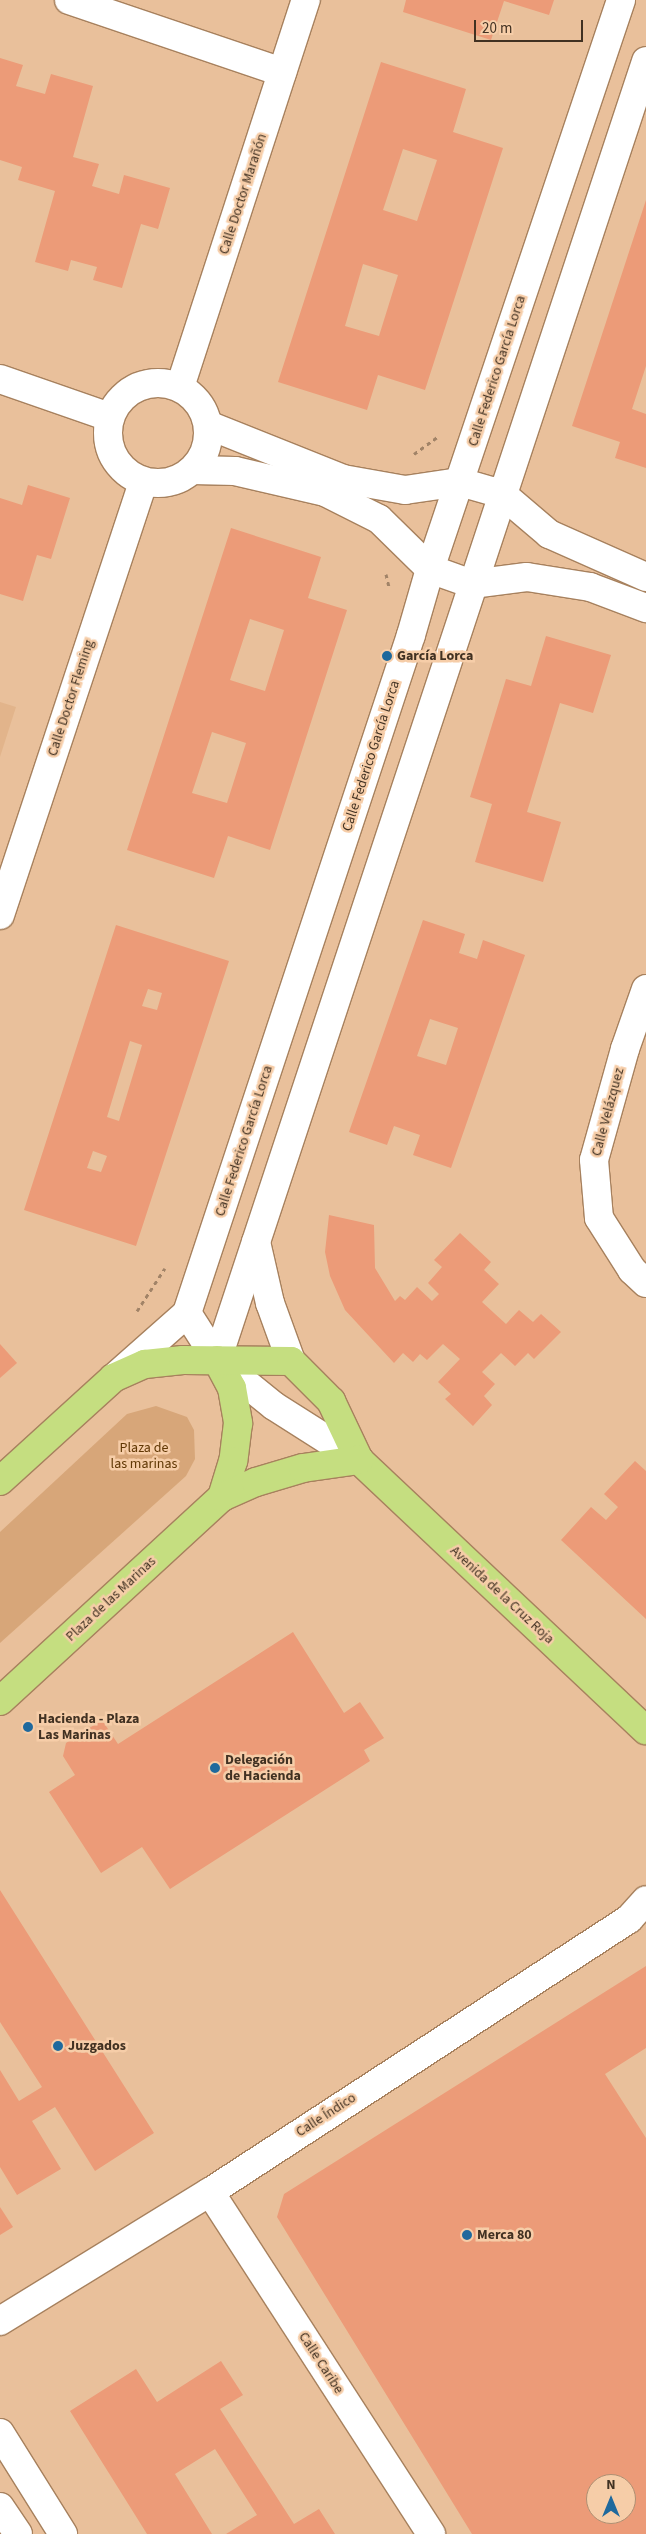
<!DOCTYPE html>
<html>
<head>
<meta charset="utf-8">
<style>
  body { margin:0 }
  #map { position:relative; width:646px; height:2534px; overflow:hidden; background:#e9c09b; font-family:"Source Sans 3",sans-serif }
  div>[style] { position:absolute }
  .built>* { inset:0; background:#e2b48b }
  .green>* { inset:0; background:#d7a679 }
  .building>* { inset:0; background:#ec9b78 }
  .path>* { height:3px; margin-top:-1.5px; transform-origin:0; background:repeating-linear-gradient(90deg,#a18367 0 4px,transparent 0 8px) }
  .roads { filter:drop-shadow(1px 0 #a7815e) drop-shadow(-1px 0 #a7815e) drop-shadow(0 1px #a7815e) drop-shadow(0 -1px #a7815e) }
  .minor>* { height:28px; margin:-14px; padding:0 14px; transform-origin:14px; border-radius:14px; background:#fff }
  .minor>.ring { margin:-14px; padding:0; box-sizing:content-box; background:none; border:28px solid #fff; border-radius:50% }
  .major>* { height:28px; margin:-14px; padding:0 14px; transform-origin:14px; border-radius:14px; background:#c5de80 }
  .dots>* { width:14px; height:14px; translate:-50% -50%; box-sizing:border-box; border:2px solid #f6cda8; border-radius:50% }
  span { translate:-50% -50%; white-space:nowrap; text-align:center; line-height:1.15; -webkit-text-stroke:5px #f6cda8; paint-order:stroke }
  .street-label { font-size:14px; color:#413122 }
  .poi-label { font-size:14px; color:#413122; font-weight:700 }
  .left { translate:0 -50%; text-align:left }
  .park-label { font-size:14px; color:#603704 }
  .north { position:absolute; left:586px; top:2474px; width:50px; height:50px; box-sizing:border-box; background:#f6cda8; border:1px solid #ae8f72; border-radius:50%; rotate:0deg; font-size:14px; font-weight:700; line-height:20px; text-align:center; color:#413122 }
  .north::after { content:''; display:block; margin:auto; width:18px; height:22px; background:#1f699d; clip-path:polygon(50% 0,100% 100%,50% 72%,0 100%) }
  .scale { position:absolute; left:474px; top:20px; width:109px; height:22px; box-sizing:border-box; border:2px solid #413122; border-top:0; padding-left:6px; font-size:15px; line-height:18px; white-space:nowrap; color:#413122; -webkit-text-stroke:4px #f6cda8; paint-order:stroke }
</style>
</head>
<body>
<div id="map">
  <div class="built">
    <div style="clip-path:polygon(0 702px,16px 707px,0 757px)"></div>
  </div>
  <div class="green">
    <div style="clip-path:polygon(156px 1406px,187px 1417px,194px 1430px,195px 1459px,186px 1476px,0 1643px,0 1532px,127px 1414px)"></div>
  </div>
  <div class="building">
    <div style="clip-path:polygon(406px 0,554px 0,549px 15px,504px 1px,491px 40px,403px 12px)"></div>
    <div style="clip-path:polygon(0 58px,23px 65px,16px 86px,45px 94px,51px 74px,93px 86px,73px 157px,99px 164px,92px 186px,119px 194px,124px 175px,170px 188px,158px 229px,141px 224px,122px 288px,93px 280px,97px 267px,71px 260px,68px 271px,35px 262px,55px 191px,18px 180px,22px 167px,0 160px)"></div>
    <div style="clip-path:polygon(evenodd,381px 62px,466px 89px,453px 132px,503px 148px,425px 390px,378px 375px,367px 410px,278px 382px,381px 62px,403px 149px,437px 160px,417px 221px,383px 210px,403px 149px,381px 62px,363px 264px,398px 275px,379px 336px,345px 326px,363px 264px)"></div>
    <div style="clip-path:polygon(646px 200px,646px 366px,632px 409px,646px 414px,646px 468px,615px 458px,620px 442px,572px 426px)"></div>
    <div style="clip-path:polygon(28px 485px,70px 498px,51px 559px,37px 555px,23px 601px,0 594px,0 498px,22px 505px)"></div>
    <div style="clip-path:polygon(evenodd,231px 528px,321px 557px,308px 598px,347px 610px,270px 850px,228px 836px,214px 878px,127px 850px,231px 528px,250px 619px,284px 630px,265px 691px,230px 680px,250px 619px,231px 528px,212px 732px,246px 743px,227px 803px,192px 793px,212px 732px)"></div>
    <div style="clip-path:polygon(546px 636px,611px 655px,593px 713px,560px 703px,527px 812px,561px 822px,543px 882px,475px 862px,492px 804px,470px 797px,506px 679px,531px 686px)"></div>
    <div style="clip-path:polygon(evenodd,423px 920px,465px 934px,459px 953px,477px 959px,483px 940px,525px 955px,451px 1168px,413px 1155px,420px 1135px,394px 1126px,387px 1145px,349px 1132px,423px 920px,430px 1019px,458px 1028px,446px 1065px,417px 1056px,430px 1019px)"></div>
    <div style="clip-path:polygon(evenodd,116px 925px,229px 961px,136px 1246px,24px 1210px,116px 925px,148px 989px,162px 993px,157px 1010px,142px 1006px,148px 989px,116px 925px,130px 1041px,142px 1045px,119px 1121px,107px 1117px,130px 1041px,116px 925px,93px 1151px,107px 1156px,101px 1172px,87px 1168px,93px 1151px)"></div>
    <div style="clip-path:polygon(329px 1215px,374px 1225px,375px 1268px,395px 1301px,400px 1296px,405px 1300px,417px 1287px,432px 1301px,439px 1294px,428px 1283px,442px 1267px,434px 1260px,460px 1233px,491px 1262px,484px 1270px,499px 1284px,482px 1302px,506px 1324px,519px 1310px,533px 1322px,541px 1314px,561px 1332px,534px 1359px,528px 1353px,515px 1366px,501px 1353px,482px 1372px,495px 1384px,484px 1396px,492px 1405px,473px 1426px,445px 1399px,451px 1394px,438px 1382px,460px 1359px,443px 1344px,427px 1360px,420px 1354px,413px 1362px,403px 1353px,394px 1363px,345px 1310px,330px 1276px,325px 1252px)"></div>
    <div style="clip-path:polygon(0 1344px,17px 1363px,0 1378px)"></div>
    <div style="clip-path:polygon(635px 1461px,646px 1471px,646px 1619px,561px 1540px,591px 1507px,606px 1520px,618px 1507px,604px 1494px)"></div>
    <div style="clip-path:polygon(293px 1632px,344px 1713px,360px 1702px,384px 1738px,364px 1750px,370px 1761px,170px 1889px,142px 1847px,101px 1873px,49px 1792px,75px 1775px,63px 1756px,66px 1743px,102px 1720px,118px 1744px)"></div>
    <div style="clip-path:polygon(0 1890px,154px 2133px,95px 2171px,55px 2107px,32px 2121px,61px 2169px,17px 2195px,0 2167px,0 2070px,19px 2101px,42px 2087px,0 2022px)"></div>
    <div style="clip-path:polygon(evenodd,646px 1966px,646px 2048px,605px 2074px,646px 2138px,646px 2534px,472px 2534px,277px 2217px,284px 2194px,646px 1966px,596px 2484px,626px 2484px,626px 2514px,596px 2514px,596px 2484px)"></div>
    <div style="clip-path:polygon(0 2207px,13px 2227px,0 2235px)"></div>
    <div style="clip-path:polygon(221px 2361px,243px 2395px,220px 2409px,294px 2524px,319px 2509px,335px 2534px,226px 2534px,257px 2515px,215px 2449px,175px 2474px,212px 2534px,147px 2534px,70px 2411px,136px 2369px,157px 2402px)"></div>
  </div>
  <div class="path">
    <div style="left:414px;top:454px;width:31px;rotate:-36deg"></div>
    <div style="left:386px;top:574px;width:13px;rotate:77deg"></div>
    <div style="left:137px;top:1311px;width:51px;rotate:-56.9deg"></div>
  </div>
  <div class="roads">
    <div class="minor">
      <div style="left:69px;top:0;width:225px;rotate:18.7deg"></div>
      <div style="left:0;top:379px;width:115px;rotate:19.2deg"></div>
      <div class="ring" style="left:108px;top:383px;width:72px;height:72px"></div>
      <div style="left:180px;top:387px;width:407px;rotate:-72deg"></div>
      <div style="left:208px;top:425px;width:145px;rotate:21.8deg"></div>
      <div style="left:343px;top:479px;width:63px;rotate:10.1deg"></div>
      <div style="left:405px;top:490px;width:56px;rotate:-8.3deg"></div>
      <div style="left:460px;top:482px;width:44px;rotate:15.9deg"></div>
      <div style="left:502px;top:494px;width:62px;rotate:40.4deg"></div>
      <div style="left:549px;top:534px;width:106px;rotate:23.9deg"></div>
      <div style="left:193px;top:470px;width:42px;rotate:1.4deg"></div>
      <div style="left:235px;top:471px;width:92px;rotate:13.1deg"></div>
      <div style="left:325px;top:492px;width:60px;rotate:26.6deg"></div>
      <div style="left:379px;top:519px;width:71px;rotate:44.4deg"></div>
      <div style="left:430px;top:569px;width:45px;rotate:19.7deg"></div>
      <div style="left:472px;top:584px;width:55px;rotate:-7.3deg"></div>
      <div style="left:527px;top:577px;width:64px;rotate:9deg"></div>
      <div style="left:590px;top:587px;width:60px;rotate:20.6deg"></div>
      <div style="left:0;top:915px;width:456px;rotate:-71.7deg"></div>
      <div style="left:646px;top:989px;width:64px;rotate:109.3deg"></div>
      <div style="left:625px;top:1049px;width:115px;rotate:105.6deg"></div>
      <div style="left:594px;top:1160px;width:58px;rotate:85.1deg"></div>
      <div style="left:599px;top:1218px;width:62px;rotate:57.6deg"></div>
      <div style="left:632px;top:1270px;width:19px;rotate:43deg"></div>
      <div style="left:256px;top:1242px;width:63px;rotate:77.1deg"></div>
      <div style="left:270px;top:1303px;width:62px;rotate:70.1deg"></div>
      <div style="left:187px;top:1313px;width:714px;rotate:-71.72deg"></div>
      <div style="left:411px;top:635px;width:69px;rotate:-73.9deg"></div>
      <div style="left:430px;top:569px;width:600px;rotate:-71.44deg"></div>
      <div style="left:187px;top:1313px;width:56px;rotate:57.4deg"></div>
      <div style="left:217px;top:1360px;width:73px;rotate:38.9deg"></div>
      <div style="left:274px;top:1406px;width:101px;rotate:32.4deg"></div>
      <div style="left:217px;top:1360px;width:1368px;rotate:-71.72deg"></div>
      <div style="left:117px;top:1375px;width:94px;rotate:-41.5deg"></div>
      <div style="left:210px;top:2192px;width:407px;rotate:57.1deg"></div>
      <div style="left:0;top:2321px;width:246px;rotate:-31.6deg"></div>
      <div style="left:210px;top:2192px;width:500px;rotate:-33.09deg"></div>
      <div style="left:629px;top:1919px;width:25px;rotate:-48deg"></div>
      <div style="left:0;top:2433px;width:119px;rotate:58deg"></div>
      <div style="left:0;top:2507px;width:32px;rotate:56deg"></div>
    </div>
    <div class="major">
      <div style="left:217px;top:1360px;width:32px;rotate:62deg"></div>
      <div style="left:232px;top:1388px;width:36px;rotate:80deg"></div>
      <div style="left:238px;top:1423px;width:38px;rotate:97deg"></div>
      <div style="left:233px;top:1461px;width:38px;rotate:107deg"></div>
      <div style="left:0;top:1481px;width:153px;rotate:-42.3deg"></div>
      <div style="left:113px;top:1378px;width:35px;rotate:-24deg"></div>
      <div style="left:145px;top:1364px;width:38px;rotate:-6deg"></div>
      <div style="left:183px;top:1360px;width:108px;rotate:0.5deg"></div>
      <div style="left:291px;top:1361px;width:57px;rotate:45deg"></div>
      <div style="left:331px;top:1401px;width:65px;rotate:64.6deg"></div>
      <div style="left:359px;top:1460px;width:394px;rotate:43.3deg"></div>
      <div style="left:0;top:1701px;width:301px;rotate:-42.6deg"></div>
      <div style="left:222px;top:1497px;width:37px;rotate:-24deg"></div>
      <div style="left:256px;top:1482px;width:49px;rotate:-16.6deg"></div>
      <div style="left:303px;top:1468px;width:57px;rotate:-8.1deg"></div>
    </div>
  </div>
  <div class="dots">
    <div style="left:387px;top:656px;background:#1f699d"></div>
    <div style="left:28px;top:1727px;background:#1f699d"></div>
    <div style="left:215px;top:1768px;background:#1f699d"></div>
    <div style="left:58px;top:2046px;background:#1f699d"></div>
    <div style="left:467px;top:2235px;background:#1f699d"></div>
  </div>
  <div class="street-label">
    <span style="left:243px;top:194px;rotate:-72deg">Calle Doctor Marañón</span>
    <span style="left:497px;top:371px;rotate:-72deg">Calle Federico García Lorca</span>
    <span style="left:71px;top:698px;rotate:-72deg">Calle Doctor Fleming</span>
    <span style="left:371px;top:756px;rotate:-72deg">Calle Federico García Lorca</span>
    <span style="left:608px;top:1112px;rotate:-75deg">Calle Velázquez</span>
    <span style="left:244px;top:1141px;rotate:-72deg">Calle Federico García Lorca</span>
    <span style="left:502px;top:1595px;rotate:43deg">Avenida de la Cruz Roja</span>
    <span style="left:111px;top:1599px;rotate:-43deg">Plaza de las Marinas</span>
    <span style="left:326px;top:2115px;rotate:-33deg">Calle Índico</span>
    <span style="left:321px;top:2363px;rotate:57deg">Calle Caribe</span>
  </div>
  <div class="poi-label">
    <span class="left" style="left:397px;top:656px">García Lorca</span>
    <span class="left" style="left:38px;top:1727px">Hacienda - Plaza<br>Las Marinas</span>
    <span class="left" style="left:225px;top:1768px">Delegación<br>de Hacienda</span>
    <span class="left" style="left:68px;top:2046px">Juzgados</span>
    <span class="left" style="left:477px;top:2235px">Merca 80</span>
  </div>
  <div class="park-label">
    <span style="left:144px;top:1456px">Plaza de<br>las marinas</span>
  </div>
  <div class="north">N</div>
  <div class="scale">20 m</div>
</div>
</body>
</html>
